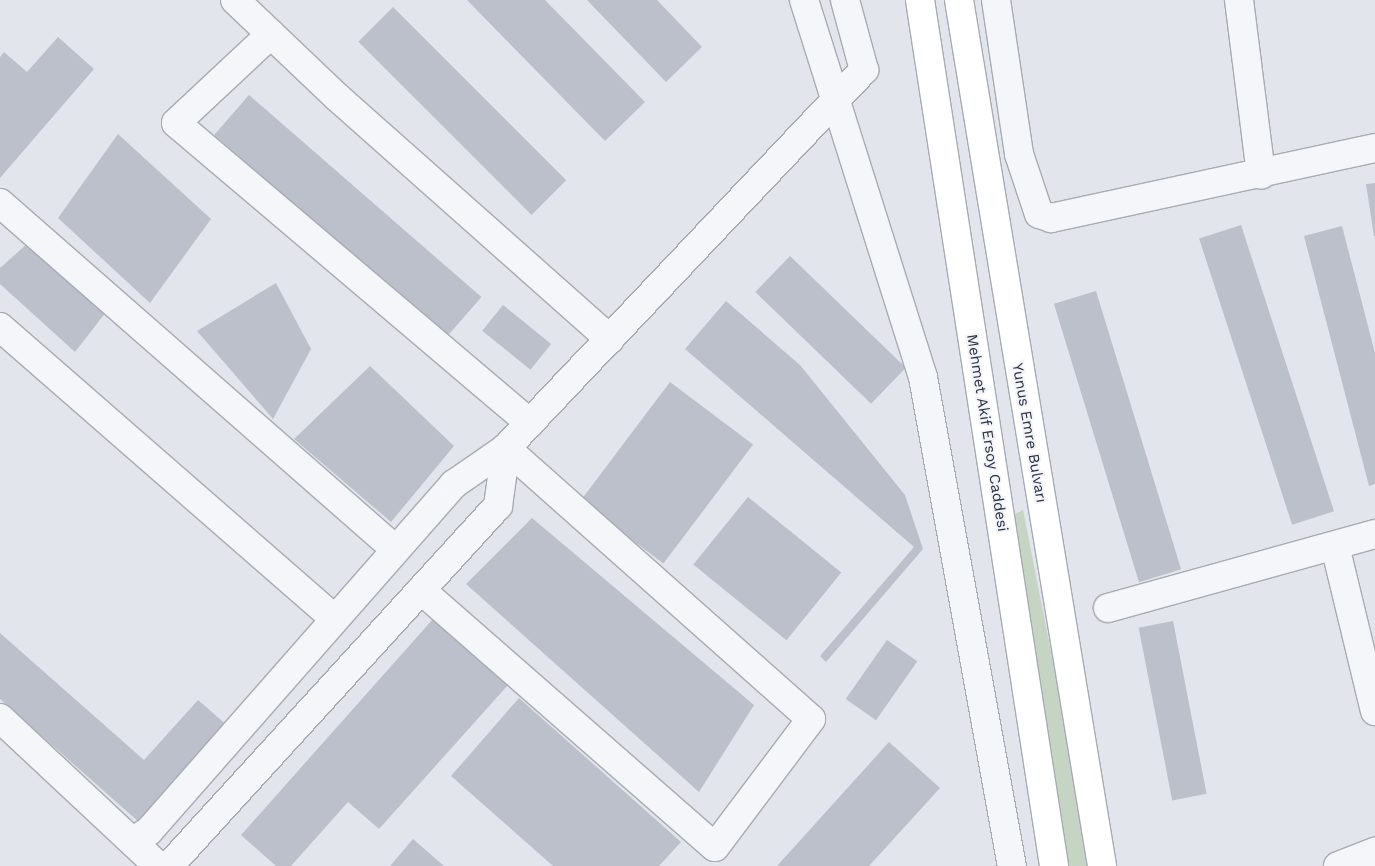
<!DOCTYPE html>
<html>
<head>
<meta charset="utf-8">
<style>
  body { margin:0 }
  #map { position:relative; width:1375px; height:866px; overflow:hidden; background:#e2e5eb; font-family:"Work Sans",sans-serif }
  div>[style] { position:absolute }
  .green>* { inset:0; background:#c6d5c3 }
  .building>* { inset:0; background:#bcc0cb; transform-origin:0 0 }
  .roads { filter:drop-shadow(1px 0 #a7abb6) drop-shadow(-1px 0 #a7abb6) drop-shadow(0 1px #a7abb6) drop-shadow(0 -1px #a7abb6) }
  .minor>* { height:28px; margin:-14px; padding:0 14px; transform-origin:14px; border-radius:14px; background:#f5f6f9 }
  .major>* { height:28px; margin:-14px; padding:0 14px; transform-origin:14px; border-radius:14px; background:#fff }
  span { translate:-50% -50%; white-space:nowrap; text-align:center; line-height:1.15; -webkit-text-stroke:4px #f2f4f8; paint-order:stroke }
  .street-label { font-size:15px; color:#293144 }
</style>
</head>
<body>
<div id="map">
  <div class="green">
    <div style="clip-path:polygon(1023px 510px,1088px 839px,1093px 866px,1067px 866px,1013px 515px)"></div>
  </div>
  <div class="building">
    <div style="clip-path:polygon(467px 0,545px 0,645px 102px,605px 141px)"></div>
    <div style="clip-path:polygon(587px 0,657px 0,702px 47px,666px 82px)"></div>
    <div style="left:393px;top:7px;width:245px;height:49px;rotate:45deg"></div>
    <div style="clip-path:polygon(58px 37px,94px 69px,0 178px,0 57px,4px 52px,27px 72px)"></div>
    <div style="left:249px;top:95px;width:308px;height:53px;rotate:41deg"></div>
    <div style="clip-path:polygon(118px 134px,211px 219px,150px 303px,58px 218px)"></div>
    <div style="clip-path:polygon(1375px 183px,1375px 236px,1374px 236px,1366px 184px)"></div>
    <div style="left:1241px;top:225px;width:301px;height:44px;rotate:72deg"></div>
    <div style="clip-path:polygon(1342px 226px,1375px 353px,1375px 484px,1369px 486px,1304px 236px)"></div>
    <div style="clip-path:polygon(37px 235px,113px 303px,75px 352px,0 284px,0 268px)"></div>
    <div style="left:790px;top:256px;width:161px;height:50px;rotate:44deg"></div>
    <div style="clip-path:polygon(276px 283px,311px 349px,273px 419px,197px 331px)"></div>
    <div style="left:1096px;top:291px;width:291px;height:44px;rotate:73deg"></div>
    <div style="clip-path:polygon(726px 301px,800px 365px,905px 495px,923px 549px,826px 662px,820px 656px,914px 547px,685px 349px)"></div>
    <div style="left:503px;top:305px;width:62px;height:33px;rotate:39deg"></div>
    <div style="clip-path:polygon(370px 366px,454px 446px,391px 522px,294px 439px)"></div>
    <div style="left:670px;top:382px;width:104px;height:149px;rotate:37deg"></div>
    <div style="left:748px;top:497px;width:120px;height:87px;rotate:39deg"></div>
    <div style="clip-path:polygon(532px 518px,754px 705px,699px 792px,466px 584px)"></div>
    <div style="clip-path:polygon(433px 619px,508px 685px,379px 829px,348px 802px,291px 866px,276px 866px,241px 835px)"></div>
    <div style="left:1173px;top:621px;width:176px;height:35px;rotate:79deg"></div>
    <div style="clip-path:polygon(0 633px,144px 760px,198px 700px,236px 733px,149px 831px,0 699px)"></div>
    <div style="left:887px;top:640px;width:37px;height:72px;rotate:35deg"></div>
    <div style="clip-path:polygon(519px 698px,681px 842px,659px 866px,553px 866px,451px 776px)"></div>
    <div style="clip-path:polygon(889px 742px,940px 788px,869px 866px,777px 866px)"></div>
    <div style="clip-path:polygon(413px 839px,444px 866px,390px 866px)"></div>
  </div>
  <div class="roads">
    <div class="minor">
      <div style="left:235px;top:0;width:141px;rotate:43.6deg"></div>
      <div style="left:337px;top:97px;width:365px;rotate:41.6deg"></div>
      <div style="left:804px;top:0;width:395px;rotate:72.5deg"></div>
      <div style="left:923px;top:377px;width:497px;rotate:79.7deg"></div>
      <div style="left:996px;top:0;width:156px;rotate:81.5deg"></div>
      <div style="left:1019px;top:154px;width:63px;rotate:71.6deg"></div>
      <div style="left:1039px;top:214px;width:13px;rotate:18deg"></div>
      <div style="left:1051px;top:218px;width:331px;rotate:-12.2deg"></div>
      <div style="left:1239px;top:0;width:176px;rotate:82.8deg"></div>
      <div style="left:271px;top:34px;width:130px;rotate:136.9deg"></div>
      <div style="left:176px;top:123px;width:464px;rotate:40.3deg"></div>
      <div style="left:0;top:203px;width:525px;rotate:41.22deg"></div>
      <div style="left:0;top:327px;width:443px;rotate:41.1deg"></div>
      <div style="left:1335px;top:546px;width:170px;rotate:76.4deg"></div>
      <div style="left:421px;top:590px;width:390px;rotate:41.2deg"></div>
      <div style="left:715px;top:847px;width:160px;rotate:-53.1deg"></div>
      <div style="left:811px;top:719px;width:408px;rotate:-138.4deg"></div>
      <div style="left:1108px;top:608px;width:277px;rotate:-15.5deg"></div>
      <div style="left:0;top:718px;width:216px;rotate:43.1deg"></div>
      <div style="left:133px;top:841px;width:19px;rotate:-32deg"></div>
      <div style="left:149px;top:831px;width:462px;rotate:-48.7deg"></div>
      <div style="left:454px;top:484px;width:63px;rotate:-34.7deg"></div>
      <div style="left:506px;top:448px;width:521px;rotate:-46.56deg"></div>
      <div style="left:864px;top:70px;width:73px;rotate:-105.2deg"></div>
      <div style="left:169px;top:866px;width:488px;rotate:-47.6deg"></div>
      <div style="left:498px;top:506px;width:59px;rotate:-82.1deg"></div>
      <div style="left:1338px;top:866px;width:40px;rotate:-21deg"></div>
    </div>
    <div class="major">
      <div style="left:920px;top:0;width:876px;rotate:81.2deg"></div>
      <div style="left:959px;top:0;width:878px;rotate:80.62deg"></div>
    </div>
  </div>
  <div class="street-label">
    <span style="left:987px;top:433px;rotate:81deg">Mehmet Akif Ersoy Caddesi</span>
    <span style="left:1029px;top:433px;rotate:80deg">Yunus Emre Bulvarı</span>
  </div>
</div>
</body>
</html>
